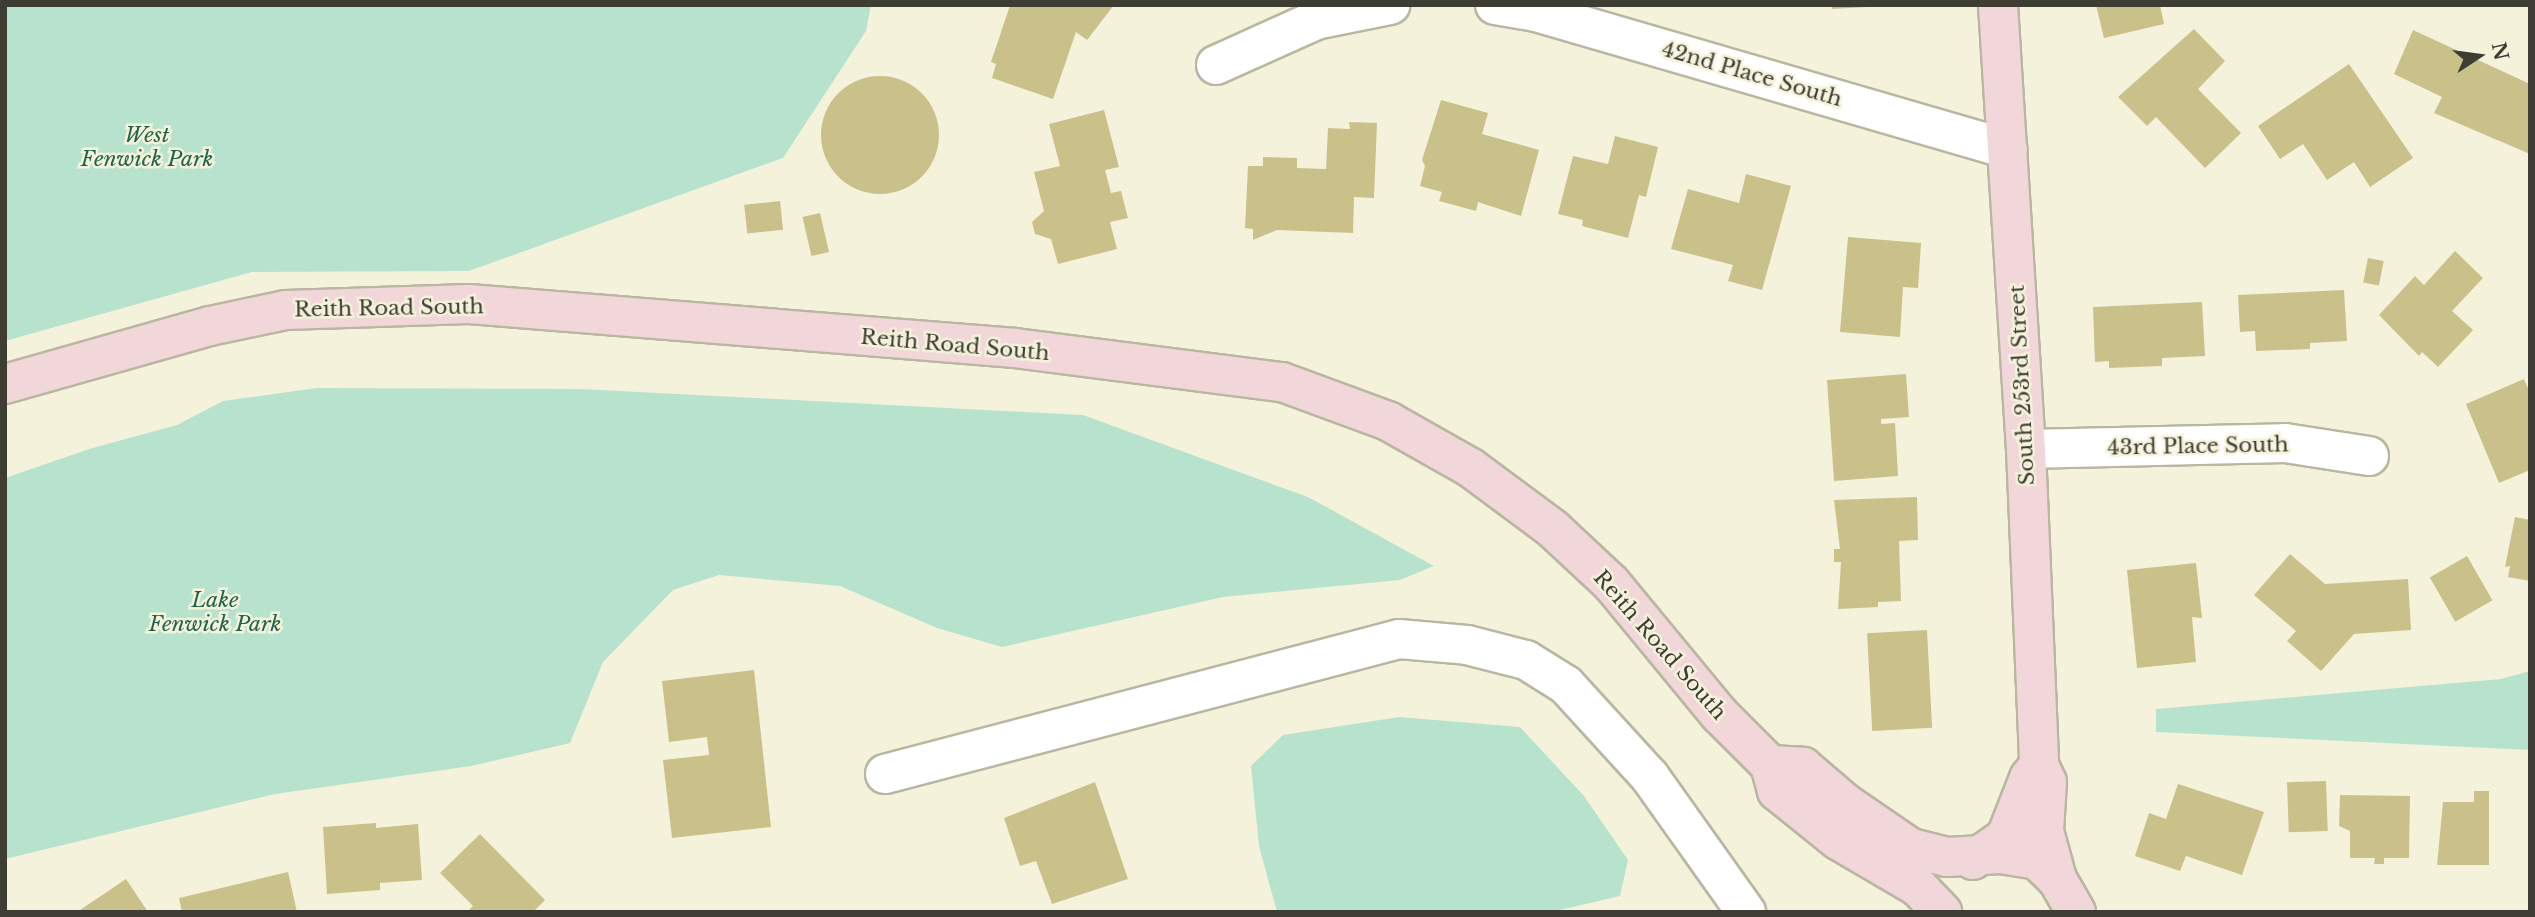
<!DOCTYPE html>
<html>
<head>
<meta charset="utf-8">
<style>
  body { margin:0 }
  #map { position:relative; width:2535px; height:917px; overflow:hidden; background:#f5f2db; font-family:"Libre Baskerville",serif }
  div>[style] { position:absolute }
  .green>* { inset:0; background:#b7e3ce }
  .building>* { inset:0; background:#cac18a; transform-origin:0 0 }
  .round { border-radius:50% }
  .roads { filter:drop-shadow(2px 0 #b9b6a1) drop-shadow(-2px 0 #b9b6a1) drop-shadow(0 2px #b9b6a1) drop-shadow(0 -2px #b9b6a1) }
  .street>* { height:38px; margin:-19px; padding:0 19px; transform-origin:19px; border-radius:19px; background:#fff }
  .secondary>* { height:38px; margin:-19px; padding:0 19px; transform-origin:19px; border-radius:19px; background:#f1d7d9 }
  span { translate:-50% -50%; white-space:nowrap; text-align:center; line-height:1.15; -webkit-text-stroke:5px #f5f2db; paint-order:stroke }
  .street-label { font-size:21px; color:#3e3d34 }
  .park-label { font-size:21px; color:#1e654b; font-style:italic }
  .frame { position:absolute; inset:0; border:7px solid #3e3d34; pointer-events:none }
  .north { position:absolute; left:2444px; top:21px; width:70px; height:70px; -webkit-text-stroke:5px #f5f2db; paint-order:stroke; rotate:77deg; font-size:19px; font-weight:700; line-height:28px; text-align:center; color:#3e3d34 }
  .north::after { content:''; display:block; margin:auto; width:24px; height:32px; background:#3e3d34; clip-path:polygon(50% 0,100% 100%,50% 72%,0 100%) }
</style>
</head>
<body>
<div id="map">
  <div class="green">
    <div style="clip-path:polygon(5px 5px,871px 5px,866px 31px,783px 158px,469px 271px,252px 272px,5px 341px)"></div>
    <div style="clip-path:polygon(317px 388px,581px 389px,1083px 415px,1308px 497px,1434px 566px,1400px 580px,1223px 597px,1002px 647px,937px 628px,840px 586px,719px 575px,673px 590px,603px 662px,570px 743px,471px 766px,275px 794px,5px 859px,5px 478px,89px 449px,177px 425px,223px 401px)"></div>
    <div style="clip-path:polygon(2530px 671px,2530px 750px,2156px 732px,2156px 709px,2501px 679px)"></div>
    <div style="clip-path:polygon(1399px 717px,1520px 727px,1584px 796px,1628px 860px,1620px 896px,1551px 912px,1277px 912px,1259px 846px,1251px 766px,1283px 735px)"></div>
  </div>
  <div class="building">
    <div style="clip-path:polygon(1010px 5px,1114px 5px,1087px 40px,1076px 32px,1053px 99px,992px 78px,996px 64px,991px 62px)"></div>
    <div style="clip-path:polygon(1832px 5px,1868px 5px,1868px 7px,1832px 9px)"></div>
    <div style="clip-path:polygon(2096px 5px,2160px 5px,2164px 24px,2104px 38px)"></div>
    <div style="clip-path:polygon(2194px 29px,2225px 61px,2198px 89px,2241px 133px,2205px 168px,2156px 117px,2147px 126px,2118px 97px)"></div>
    <div style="clip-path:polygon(2413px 30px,2530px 84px,2530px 154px,2434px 113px,2442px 97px,2394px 74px)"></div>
    <div style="clip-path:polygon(2349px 64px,2413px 158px,2370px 187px,2354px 162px,2327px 180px,2303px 144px,2280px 159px,2258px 126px)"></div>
    <div class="round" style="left:821px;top:76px;width:118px;height:118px"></div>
    <div style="clip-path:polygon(1441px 100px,1488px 113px,1482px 134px,1539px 150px,1521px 216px,1478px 202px,1476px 211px,1439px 201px,1442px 192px,1420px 186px,1425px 166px,1422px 160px)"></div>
    <div style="clip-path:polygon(1104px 110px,1119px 167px,1105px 170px,1111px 193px,1121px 191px,1128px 218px,1110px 222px,1117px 249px,1058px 264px,1051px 239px,1035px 234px,1032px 222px,1044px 211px,1034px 172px,1060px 166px,1049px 124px)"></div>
    <div style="clip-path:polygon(1349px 122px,1377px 123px,1374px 198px,1354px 197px,1353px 233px,1277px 230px,1253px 240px,1253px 229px,1245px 228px,1248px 166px,1263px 166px,1263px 157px,1297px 158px,1297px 168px,1326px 169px,1328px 128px,1350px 129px)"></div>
    <div style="clip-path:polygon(1615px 136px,1658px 147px,1646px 197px,1639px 195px,1628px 238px,1582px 226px,1583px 220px,1558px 214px,1573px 156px,1608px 164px)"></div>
    <div style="clip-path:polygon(1746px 174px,1791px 186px,1762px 290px,1728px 281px,1733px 265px,1671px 249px,1688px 189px,1739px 203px)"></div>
    <div style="left:780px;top:201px;width:29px;height:36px;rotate:84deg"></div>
    <div style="left:820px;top:213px;width:40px;height:18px;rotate:77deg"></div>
    <div style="clip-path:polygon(1848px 237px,1921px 243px,1918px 288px,1903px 287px,1900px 337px,1840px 332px)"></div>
    <div style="clip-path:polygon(2455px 251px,2483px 278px,2452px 311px,2473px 330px,2438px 367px,2422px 352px,2419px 356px,2379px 315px,2415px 276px,2424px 285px)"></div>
    <div style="left:2368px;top:258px;width:16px;height:25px;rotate:11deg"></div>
    <div style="clip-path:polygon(2344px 290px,2347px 341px,2310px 343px,2310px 349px,2256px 351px,2255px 331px,2240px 332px,2238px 295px)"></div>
    <div style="clip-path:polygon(2202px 302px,2205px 356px,2162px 358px,2162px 366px,2109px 368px,2109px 361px,2095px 362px,2093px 307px)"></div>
    <div style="clip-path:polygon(1906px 374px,1909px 417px,1881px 419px,1881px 424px,1895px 423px,1898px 476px,1834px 481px,1827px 380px)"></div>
    <div style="clip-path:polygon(2524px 379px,2530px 393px,2530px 470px,2499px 483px,2466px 404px)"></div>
    <div style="clip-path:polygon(1917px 497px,1918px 540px,1899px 541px,1901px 601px,1878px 602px,1878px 607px,1838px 609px,1841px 562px,1834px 562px,1834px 549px,1840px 549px,1834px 500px)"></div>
    <div style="clip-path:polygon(2515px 517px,2530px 520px,2530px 581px,2508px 577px,2510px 566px,2505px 567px)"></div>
    <div style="clip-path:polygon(2290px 554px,2325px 584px,2408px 579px,2411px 630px,2354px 634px,2321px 671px,2287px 641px,2296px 631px,2254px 595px)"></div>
    <div style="left:2467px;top:556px;width:51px;height:43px;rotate:60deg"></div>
    <div style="clip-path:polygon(2196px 563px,2202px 618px,2192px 617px,2196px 662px,2137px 668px,2127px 570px)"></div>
    <div style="left:1927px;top:630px;width:98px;height:60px;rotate:87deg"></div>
    <div style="clip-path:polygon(754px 670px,771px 827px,672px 838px,663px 760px,709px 755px,707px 737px,669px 742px,662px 681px)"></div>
    <div style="left:2326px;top:781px;width:50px;height:39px;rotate:88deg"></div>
    <div style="clip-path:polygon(1095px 782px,1128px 879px,1052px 904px,1036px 861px,1020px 866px,1004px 818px)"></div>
    <div style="clip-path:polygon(2178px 784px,2264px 812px,2242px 875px,2186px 856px,2180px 871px,2135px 856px,2149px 813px,2166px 819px)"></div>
    <div style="clip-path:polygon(2474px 791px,2489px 791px,2489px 865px,2437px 865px,2443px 802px,2474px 802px)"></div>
    <div style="clip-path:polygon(2340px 795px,2410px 796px,2409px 858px,2384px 858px,2384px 864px,2374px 864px,2375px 858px,2350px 858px,2350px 831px,2339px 826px)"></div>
    <div style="clip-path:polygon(376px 823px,376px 828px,418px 824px,422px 880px,380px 883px,380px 890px,327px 894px,323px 827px)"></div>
    <div style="clip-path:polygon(480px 834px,545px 900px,533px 912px,467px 912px,473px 906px,440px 873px)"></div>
    <div style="clip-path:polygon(288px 872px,297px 912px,182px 912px,179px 898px)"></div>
    <div style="clip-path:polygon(126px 879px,148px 912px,77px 912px)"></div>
  </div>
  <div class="roads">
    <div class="street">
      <div style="left:1495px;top:5px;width:42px;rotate:9.7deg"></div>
      <div style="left:1536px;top:12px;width:491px;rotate:16.2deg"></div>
      <div style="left:1216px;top:65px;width:110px;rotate:-24.2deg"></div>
      <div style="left:1316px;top:20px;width:76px;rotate:-11.5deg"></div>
      <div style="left:2026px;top:449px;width:259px;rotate:-1.3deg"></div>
      <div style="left:2285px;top:443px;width:85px;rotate:8.8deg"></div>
      <div style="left:885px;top:774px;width:531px;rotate:-14.72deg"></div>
      <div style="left:1399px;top:639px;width:68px;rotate:5deg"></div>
      <div style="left:1467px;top:645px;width:61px;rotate:14.3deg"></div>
      <div style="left:1526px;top:660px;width:47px;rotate:32deg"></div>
      <div style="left:1566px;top:685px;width:125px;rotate:47.6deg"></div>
      <div style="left:1650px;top:777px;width:166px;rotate:54.6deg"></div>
    </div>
    <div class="secondary">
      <div style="left:1998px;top:5px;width:445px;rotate:86.4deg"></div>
      <div style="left:2026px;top:449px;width:316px;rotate:87.6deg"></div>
      <div style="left:2039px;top:765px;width:19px;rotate:65deg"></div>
      <div style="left:2047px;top:782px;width:49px;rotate:93.5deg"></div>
      <div style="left:2044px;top:831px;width:50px;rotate:74.8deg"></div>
      <div style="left:5px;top:384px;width:213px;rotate:-15.8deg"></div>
      <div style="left:210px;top:326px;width:78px;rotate:-11.9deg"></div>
      <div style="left:286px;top:310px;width:183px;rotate:-1.9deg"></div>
      <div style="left:469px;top:304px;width:548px;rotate:4.61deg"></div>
      <div style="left:1015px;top:348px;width:269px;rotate:7.3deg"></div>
      <div style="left:1282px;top:382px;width:113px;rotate:20.2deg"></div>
      <div style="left:1388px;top:421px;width:95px;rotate:29.5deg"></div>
      <div style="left:1471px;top:468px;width:102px;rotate:36.6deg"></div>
      <div style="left:1553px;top:529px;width:79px;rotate:43deg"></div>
      <div style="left:1611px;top:583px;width:170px;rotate:50.5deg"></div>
      <div style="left:1719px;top:714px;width:72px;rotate:45deg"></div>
      <div style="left:1770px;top:765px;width:27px;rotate:75deg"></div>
      <div style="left:1777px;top:791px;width:78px;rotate:38.8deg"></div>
      <div style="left:1838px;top:840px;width:93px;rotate:30.4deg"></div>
      <div style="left:1918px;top:887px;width:35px;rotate:46deg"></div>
      <div style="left:1770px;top:765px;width:33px;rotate:3deg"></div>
      <div style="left:1803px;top:767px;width:55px;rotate:40.6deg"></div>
      <div style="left:1845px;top:803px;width:80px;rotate:34.3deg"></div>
      <div style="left:1911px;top:848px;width:37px;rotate:14deg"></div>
      <div style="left:1947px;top:857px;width:53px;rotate:-3.2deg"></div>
      <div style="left:2000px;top:854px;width:37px;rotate:9deg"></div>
      <div style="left:2037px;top:860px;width:28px;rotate:44deg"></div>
      <div style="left:2057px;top:879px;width:38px;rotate:60deg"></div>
      <div style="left:1973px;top:860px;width:40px;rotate:-34.9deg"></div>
      <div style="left:2006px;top:837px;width:63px;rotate:-68.7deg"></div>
      <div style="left:2029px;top:778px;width:16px;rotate:-52deg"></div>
    </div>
  </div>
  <div class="street-label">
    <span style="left:1752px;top:74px;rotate:16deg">42nd Place South</span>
    <span style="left:389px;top:308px;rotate:-1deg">Reith Road South</span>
    <span style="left:955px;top:345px;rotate:5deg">Reith Road South</span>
    <span style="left:2022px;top:385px;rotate:-93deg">South 253rd Street</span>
    <span style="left:2198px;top:446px;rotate:-1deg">43rd Place South</span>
    <span style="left:1660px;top:645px;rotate:49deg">Reith Road South</span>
  </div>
  <div class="park-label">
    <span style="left:147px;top:147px">West<br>Fenwick Park</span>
    <span style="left:215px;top:612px">Lake<br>Fenwick Park</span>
  </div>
  <div class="frame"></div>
  <div class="north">N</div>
</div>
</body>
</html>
